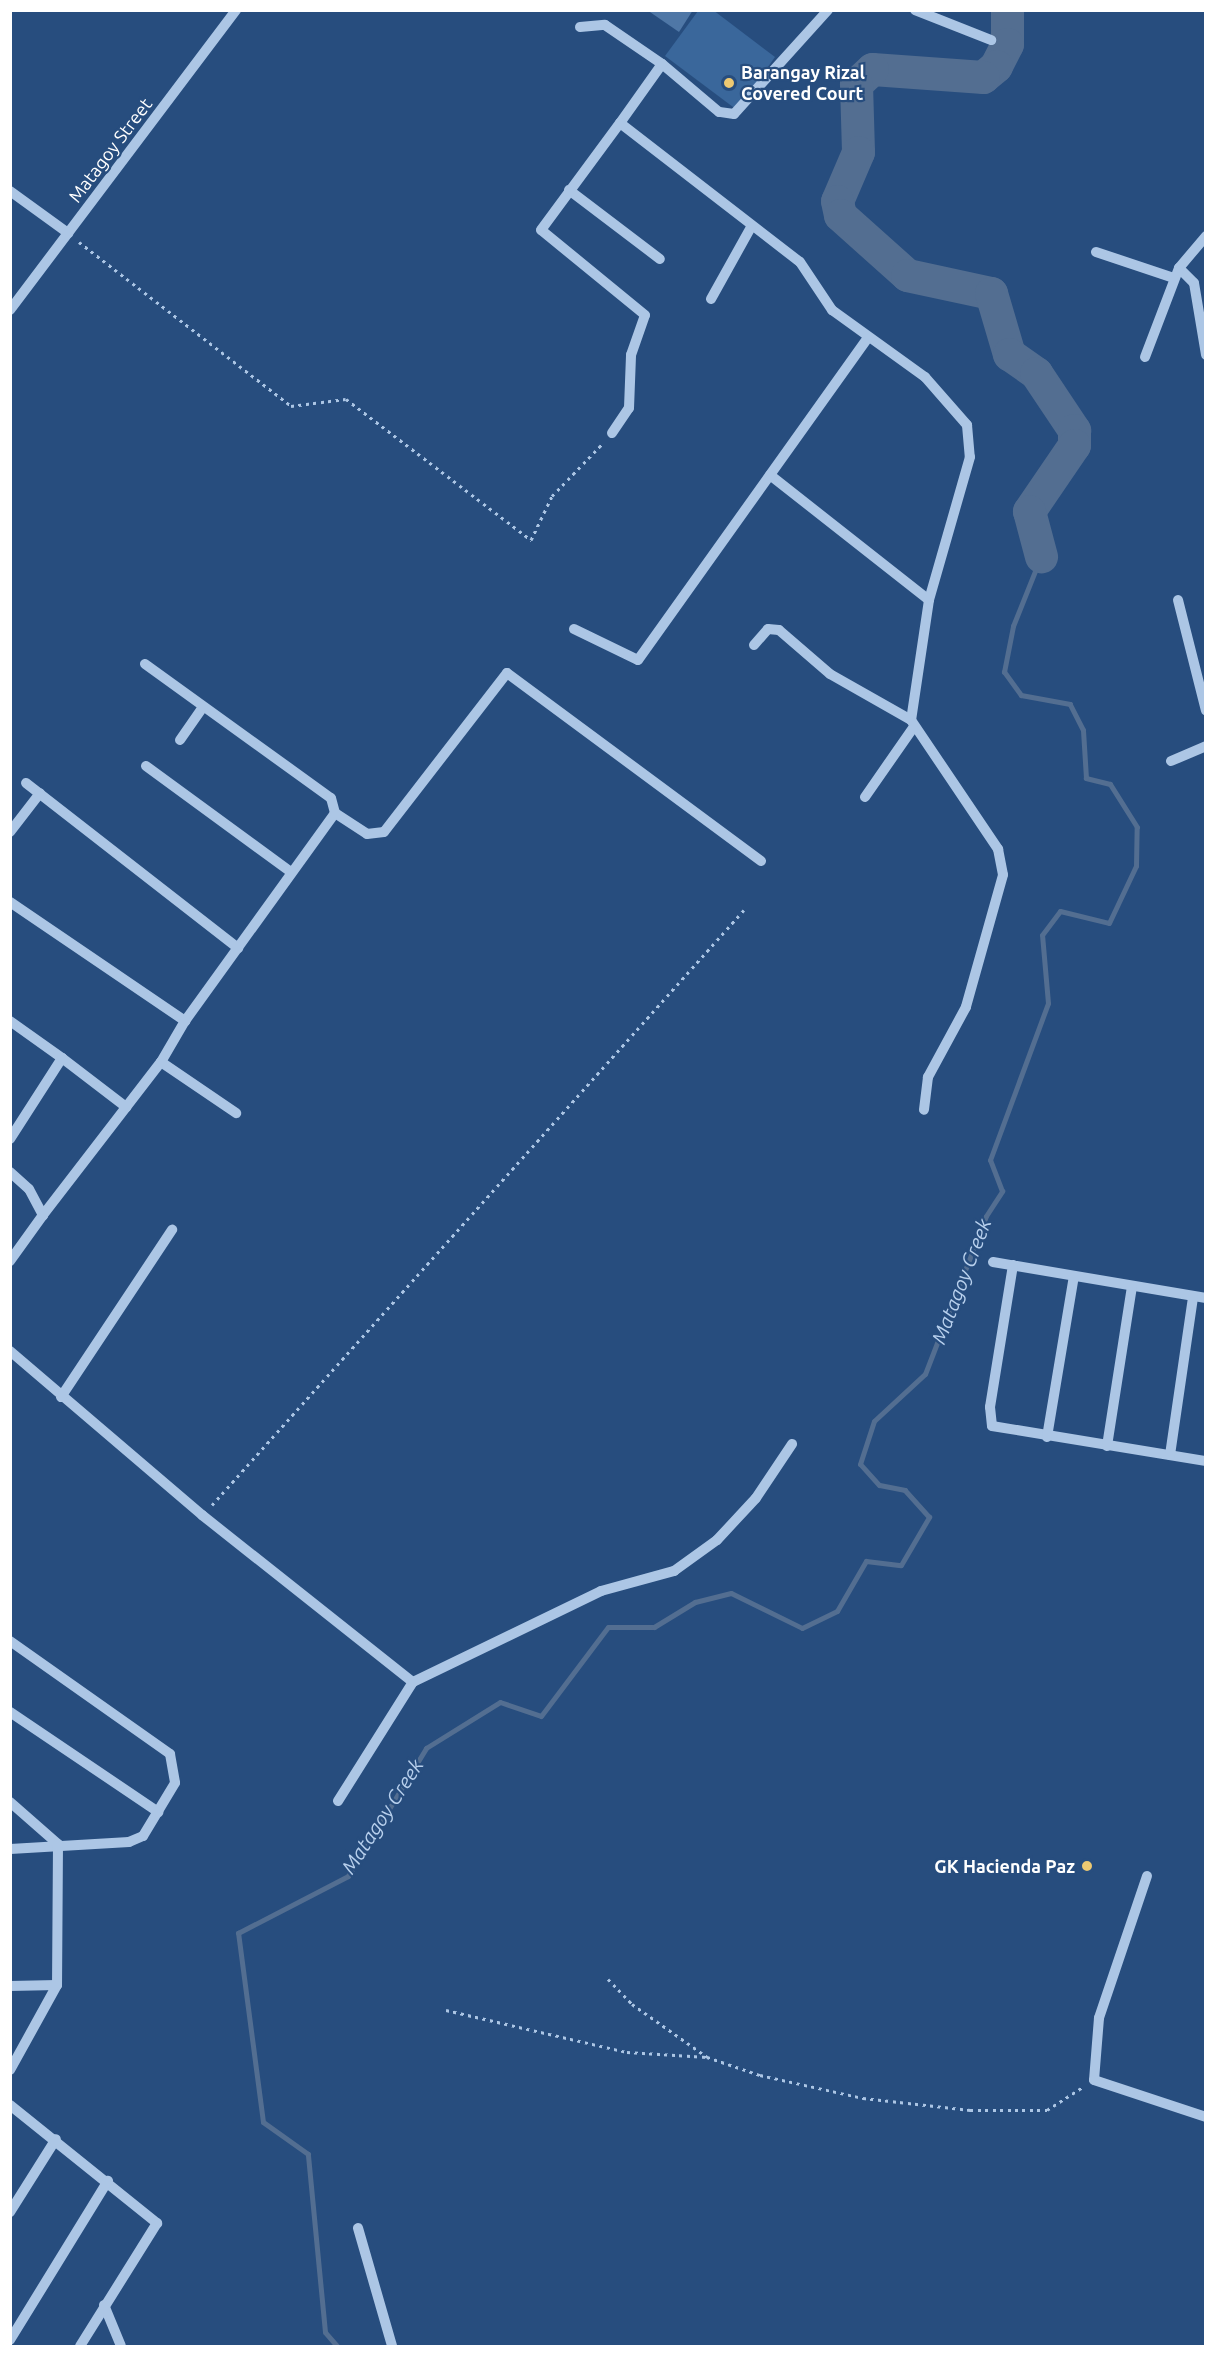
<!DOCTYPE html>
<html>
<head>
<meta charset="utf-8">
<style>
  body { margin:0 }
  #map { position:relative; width:1216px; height:2357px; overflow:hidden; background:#274d7e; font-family:Ubuntu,sans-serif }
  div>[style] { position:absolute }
  .green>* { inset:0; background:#3a679b }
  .stream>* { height:5px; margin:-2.5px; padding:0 2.5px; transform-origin:2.5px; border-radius:2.5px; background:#536e91 }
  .river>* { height:33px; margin:-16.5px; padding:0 16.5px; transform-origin:16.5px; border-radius:16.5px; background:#536e91 }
  .building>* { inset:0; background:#4f77a6 }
  .path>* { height:3px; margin-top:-1.5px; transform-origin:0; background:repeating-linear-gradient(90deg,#acc6e5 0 3px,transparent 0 7.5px) }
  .minor>* { height:10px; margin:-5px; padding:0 5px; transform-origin:5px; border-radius:5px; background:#acc6e5 }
  .dots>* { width:16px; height:16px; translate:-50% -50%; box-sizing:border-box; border:3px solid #274d7e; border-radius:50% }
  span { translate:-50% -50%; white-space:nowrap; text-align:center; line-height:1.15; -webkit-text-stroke:4.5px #274d7e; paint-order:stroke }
  .poi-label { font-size:18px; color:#fff; font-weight:700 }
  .left { translate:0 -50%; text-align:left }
  .right { translate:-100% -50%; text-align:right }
  .street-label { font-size:18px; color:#fff }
  .water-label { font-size:20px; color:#b8d0ed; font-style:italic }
  .frame { position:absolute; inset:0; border:12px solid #fff; pointer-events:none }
</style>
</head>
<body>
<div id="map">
  <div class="green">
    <div style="clip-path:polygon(713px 10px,775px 57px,737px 110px,665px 56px,698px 11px)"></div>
  </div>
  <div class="stream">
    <div style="left:337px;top:2346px;width:18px;rotate:-131deg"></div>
    <div style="left:325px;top:2332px;width:179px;rotate:-95.5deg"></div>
    <div style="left:308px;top:2154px;width:55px;rotate:-144.6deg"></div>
    <div style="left:263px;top:2122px;width:191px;rotate:-97.5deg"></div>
    <div style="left:238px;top:1933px;width:124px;rotate:-27.4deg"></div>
    <div style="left:348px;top:1876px;width:150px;rotate:-58.6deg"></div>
    <div style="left:426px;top:1748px;width:87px;rotate:-31.9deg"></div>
    <div style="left:500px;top:1702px;width:43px;rotate:18.9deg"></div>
    <div style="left:541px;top:1716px;width:111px;rotate:-53deg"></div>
    <div style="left:608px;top:1627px;width:46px"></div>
    <div style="left:654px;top:1627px;width:48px;rotate:-31.4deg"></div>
    <div style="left:695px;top:1602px;width:37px;rotate:-14deg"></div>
    <div style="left:731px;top:1593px;width:79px;rotate:26.2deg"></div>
    <div style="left:802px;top:1628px;width:39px;rotate:-26deg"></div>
    <div style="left:837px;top:1611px;width:58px;rotate:-59.9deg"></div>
    <div style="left:866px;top:1561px;width:35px;rotate:7deg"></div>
    <div style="left:901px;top:1565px;width:56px;rotate:-59.7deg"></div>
    <div style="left:929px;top:1517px;width:36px;rotate:-132deg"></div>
    <div style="left:905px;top:1490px;width:26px;rotate:-169deg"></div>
    <div style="left:879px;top:1485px;width:28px;rotate:-132deg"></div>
    <div style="left:860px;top:1464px;width:45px;rotate:-72deg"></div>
    <div style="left:874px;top:1421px;width:69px;rotate:-42.7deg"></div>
    <div style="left:925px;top:1374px;width:169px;rotate:-68.9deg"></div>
    <div style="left:986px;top:1216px;width:30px;rotate:-57deg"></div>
    <div style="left:1002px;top:1191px;width:33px;rotate:-111deg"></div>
    <div style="left:990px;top:1160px;width:167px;rotate:-69.7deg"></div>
    <div style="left:1048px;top:1003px;width:68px;rotate:-95deg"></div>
    <div style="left:1042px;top:935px;width:30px;rotate:-53deg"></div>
    <div style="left:1060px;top:911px;width:50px;rotate:13.8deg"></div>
    <div style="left:1109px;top:923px;width:63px;rotate:-64.7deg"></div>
    <div style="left:1136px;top:866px;width:39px;rotate:-89deg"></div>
    <div style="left:1137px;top:827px;width:51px;rotate:-122.1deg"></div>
    <div style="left:1110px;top:784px;width:25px;rotate:-166deg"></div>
    <div style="left:1086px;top:778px;width:48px;rotate:-93.6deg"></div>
    <div style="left:1083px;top:730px;width:29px;rotate:-117deg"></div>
    <div style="left:1070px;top:704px;width:50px;rotate:-169.6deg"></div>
    <div style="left:1021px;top:695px;width:29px;rotate:-126deg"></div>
    <div style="left:1004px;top:672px;width:47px;rotate:-78.9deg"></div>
    <div style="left:1013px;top:626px;width:75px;rotate:-68.2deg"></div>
  </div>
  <div class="river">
    <div style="left:1007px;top:10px;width:34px;rotate:90deg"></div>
    <div style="left:1007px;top:44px;width:25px;rotate:117deg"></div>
    <div style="left:996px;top:66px;width:17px;rotate:140deg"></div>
    <div style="left:983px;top:77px;width:111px;rotate:-175.9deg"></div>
    <div style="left:872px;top:69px;width:22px;rotate:137deg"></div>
    <div style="left:856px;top:84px;width:68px;rotate:88.3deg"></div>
    <div style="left:858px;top:152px;width:53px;rotate:113.2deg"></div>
    <div style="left:837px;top:201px;width:14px;rotate:78deg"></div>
    <div style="left:840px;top:215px;width:90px;rotate:41.8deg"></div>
    <div style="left:907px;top:275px;width:86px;rotate:12.1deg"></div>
    <div style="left:991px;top:293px;width:64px;rotate:73.6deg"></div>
    <div style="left:1009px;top:354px;width:33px;rotate:35deg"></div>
    <div style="left:1036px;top:373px;width:69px;rotate:56.3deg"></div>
    <div style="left:1074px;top:430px;width:15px;rotate:90deg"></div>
    <div style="left:1074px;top:445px;width:80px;rotate:124.3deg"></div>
    <div style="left:1029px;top:511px;width:47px;rotate:75.1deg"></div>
  </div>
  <div class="building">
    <div style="clip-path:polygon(647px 10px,693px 10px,679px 32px)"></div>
  </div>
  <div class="path">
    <div style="left:79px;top:242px;width:268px;rotate:37.7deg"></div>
    <div style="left:291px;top:406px;width:55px;rotate:-7.3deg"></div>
    <div style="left:346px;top:399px;width:233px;rotate:37.3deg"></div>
    <div style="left:531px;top:540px;width:49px;rotate:-64.5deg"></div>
    <div style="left:552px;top:496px;width:74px;rotate:-46.1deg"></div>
    <div style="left:212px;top:1505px;width:798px;rotate:-48.2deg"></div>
    <div style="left:608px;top:1979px;width:35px;rotate:46deg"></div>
    <div style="left:632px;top:2004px;width:92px;rotate:35.2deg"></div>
    <div style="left:707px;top:2057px;width:56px;rotate:18.8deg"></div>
    <div style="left:760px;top:2075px;width:106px;rotate:12.6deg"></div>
    <div style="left:863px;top:2098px;width:108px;rotate:6.4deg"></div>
    <div style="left:970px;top:2110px;width:77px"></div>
    <div style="left:1047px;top:2110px;width:43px;rotate:-32.6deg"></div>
    <div style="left:446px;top:2010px;width:186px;rotate:13.1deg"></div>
    <div style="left:627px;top:2052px;width:80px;rotate:3.6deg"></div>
  </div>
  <div class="minor">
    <div style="left:828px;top:10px;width:140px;rotate:132.1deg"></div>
    <div style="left:734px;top:114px;width:15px;rotate:-172deg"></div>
    <div style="left:719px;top:112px;width:75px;rotate:-139.9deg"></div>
    <div style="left:662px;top:64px;width:72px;rotate:125.4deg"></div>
    <div style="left:620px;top:123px;width:227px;rotate:37.7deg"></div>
    <div style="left:800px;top:262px;width:58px;rotate:56.3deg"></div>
    <div style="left:832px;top:310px;width:115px;rotate:35.8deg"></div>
    <div style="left:925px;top:377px;width:64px;rotate:48.8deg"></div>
    <div style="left:967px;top:425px;width:32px;rotate:85deg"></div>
    <div style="left:970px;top:457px;width:149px;rotate:106deg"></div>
    <div style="left:929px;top:600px;width:121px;rotate:98.5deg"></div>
    <div style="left:911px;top:720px;width:156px;rotate:56deg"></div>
    <div style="left:998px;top:849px;width:26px;rotate:79deg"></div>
    <div style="left:1003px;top:875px;width:137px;rotate:105.7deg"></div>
    <div style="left:966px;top:1007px;width:80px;rotate:118.5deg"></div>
    <div style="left:928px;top:1077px;width:33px;rotate:97deg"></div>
    <div style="left:915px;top:10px;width:82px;rotate:21.5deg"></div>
    <div style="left:580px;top:27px;width:25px;rotate:-5deg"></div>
    <div style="left:605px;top:25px;width:69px;rotate:34.4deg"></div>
    <div style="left:569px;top:190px;width:114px;rotate:37.2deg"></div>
    <div style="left:10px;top:191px;width:72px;rotate:35.9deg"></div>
    <div style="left:1096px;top:252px;width:82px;rotate:18.4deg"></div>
    <div style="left:1179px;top:268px;width:21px;rotate:45deg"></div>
    <div style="left:1194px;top:283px;width:73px;rotate:80.5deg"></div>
    <div style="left:711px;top:299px;width:82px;rotate:-60.9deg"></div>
    <div style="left:10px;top:310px;width:376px;rotate:-53deg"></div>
    <div style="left:1145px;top:357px;width:95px;rotate:-69.1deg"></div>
    <div style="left:1179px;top:268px;width:42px;rotate:-49.8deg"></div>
    <div style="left:612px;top:433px;width:30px;rotate:-56deg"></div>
    <div style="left:629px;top:408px;width:53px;rotate:-87.8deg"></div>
    <div style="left:631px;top:355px;width:42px;rotate:-70.7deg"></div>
    <div style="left:645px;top:315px;width:134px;rotate:-140.7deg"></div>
    <div style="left:541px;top:230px;width:133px;rotate:-53.6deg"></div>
    <div style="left:770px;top:475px;width:202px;rotate:38.2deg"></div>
    <div style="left:1178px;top:600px;width:114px;rotate:75.8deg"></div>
    <div style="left:574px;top:629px;width:71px;rotate:25.8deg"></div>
    <div style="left:638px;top:660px;width:394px;rotate:-54.5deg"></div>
    <div style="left:754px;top:645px;width:21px;rotate:-49deg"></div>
    <div style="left:768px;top:629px;width:11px;rotate:5deg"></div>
    <div style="left:779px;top:630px;width:67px;rotate:40.8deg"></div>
    <div style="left:830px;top:674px;width:93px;rotate:29.6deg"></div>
    <div style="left:145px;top:664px;width:229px;rotate:35.8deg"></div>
    <div style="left:331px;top:798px;width:16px;rotate:75deg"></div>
    <div style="left:180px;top:740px;width:40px;rotate:-55.1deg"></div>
    <div style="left:1171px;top:761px;width:38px;rotate:-23deg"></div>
    <div style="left:146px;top:766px;width:180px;rotate:36.2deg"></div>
    <div style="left:26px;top:783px;width:269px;rotate:37.9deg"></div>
    <div style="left:865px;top:797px;width:84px;rotate:-55.2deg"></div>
    <div style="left:10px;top:832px;width:49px;rotate:-52.4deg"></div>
    <div style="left:10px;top:902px;width:212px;rotate:34.2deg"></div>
    <div style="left:185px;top:1021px;width:256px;rotate:-54.2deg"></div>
    <div style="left:335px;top:813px;width:38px;rotate:33deg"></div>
    <div style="left:367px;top:834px;width:17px;rotate:-7deg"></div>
    <div style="left:384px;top:832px;width:201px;rotate:-52.3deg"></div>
    <div style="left:507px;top:673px;width:316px;rotate:36.5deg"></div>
    <div style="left:10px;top:1021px;width:64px;rotate:35.4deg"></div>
    <div style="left:62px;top:1058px;width:96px;rotate:122.7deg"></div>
    <div style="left:62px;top:1058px;width:81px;rotate:37.4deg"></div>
    <div style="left:161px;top:1062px;width:91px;rotate:34.2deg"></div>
    <div style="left:10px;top:1172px;width:25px;rotate:42deg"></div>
    <div style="left:29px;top:1189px;width:30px;rotate:62deg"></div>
    <div style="left:43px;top:1215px;width:57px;rotate:125.7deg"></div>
    <div style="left:43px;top:1215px;width:193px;rotate:-52.4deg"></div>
    <div style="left:161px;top:1062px;width:48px;rotate:-59.7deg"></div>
    <div style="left:993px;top:1262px;width:216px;rotate:9.6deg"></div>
    <div style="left:1013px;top:1265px;width:144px;rotate:99.2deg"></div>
    <div style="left:990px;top:1407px;width:19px;rotate:84deg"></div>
    <div style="left:992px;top:1426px;width:217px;rotate:9.3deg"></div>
    <div style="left:10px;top:1351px;width:253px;rotate:40.5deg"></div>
    <div style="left:202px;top:1515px;width:269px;rotate:38.4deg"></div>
    <div style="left:61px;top:1397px;width:201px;rotate:-56.4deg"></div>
    <div style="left:1047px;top:1437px;width:163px;rotate:-80.5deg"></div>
    <div style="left:1107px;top:1446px;width:162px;rotate:-81.1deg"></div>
    <div style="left:1170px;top:1455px;width:160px;rotate:-81.7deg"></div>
    <div style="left:10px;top:1641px;width:196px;rotate:35.2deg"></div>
    <div style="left:170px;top:1754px;width:29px;rotate:80deg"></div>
    <div style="left:175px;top:1783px;width:62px;rotate:121.1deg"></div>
    <div style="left:143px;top:1836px;width:15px;rotate:157deg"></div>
    <div style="left:129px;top:1842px;width:119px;rotate:176.6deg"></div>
    <div style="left:10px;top:1712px;width:179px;rotate:34deg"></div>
    <div style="left:338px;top:1801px;width:141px;rotate:-57.8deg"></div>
    <div style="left:413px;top:1682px;width:209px;rotate:-25.8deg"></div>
    <div style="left:601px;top:1591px;width:76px;rotate:-15.3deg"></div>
    <div style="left:674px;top:1571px;width:53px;rotate:-35.8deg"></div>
    <div style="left:717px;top:1540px;width:57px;rotate:-47.1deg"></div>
    <div style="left:756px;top:1498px;width:65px;rotate:-56.3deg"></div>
    <div style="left:10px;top:1802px;width:64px;rotate:41.2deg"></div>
    <div style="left:58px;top:1844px;width:141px;rotate:90.4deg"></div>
    <div style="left:57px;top:1985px;width:97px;rotate:118.9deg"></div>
    <div style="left:1147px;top:1876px;width:150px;rotate:108.7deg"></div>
    <div style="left:1099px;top:2018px;width:62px;rotate:94.6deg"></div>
    <div style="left:1094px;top:2080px;width:118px;rotate:18.3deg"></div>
    <div style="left:10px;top:1986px;width:47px;rotate:-1.2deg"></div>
    <div style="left:10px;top:2105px;width:189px;rotate:38.8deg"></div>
    <div style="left:157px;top:2223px;width:145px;rotate:122deg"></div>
    <div style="left:10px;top:2212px;width:86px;rotate:-57.8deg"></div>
    <div style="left:358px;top:2228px;width:123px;rotate:73.9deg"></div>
    <div style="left:104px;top:2305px;width:44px;rotate:67.5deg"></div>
    <div style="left:10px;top:2340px;width:187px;rotate:-58.4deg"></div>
  </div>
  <div class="dots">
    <div style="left:729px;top:83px;background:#edc972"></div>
    <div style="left:1087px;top:1866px;background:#edc972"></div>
  </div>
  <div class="poi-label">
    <span class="left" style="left:741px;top:83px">Barangay Rizal<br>Covered Court</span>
    <span class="right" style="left:1075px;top:1866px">GK Hacienda Paz</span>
  </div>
  <div class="street-label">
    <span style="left:110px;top:150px;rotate:-53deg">Matagoy Street</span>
  </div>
  <div class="water-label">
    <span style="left:961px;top:1281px;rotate:-69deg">Matagoy Creek</span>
    <span style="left:382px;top:1816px;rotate:-57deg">Matagoy Creek</span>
  </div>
  <div class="frame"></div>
</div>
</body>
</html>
